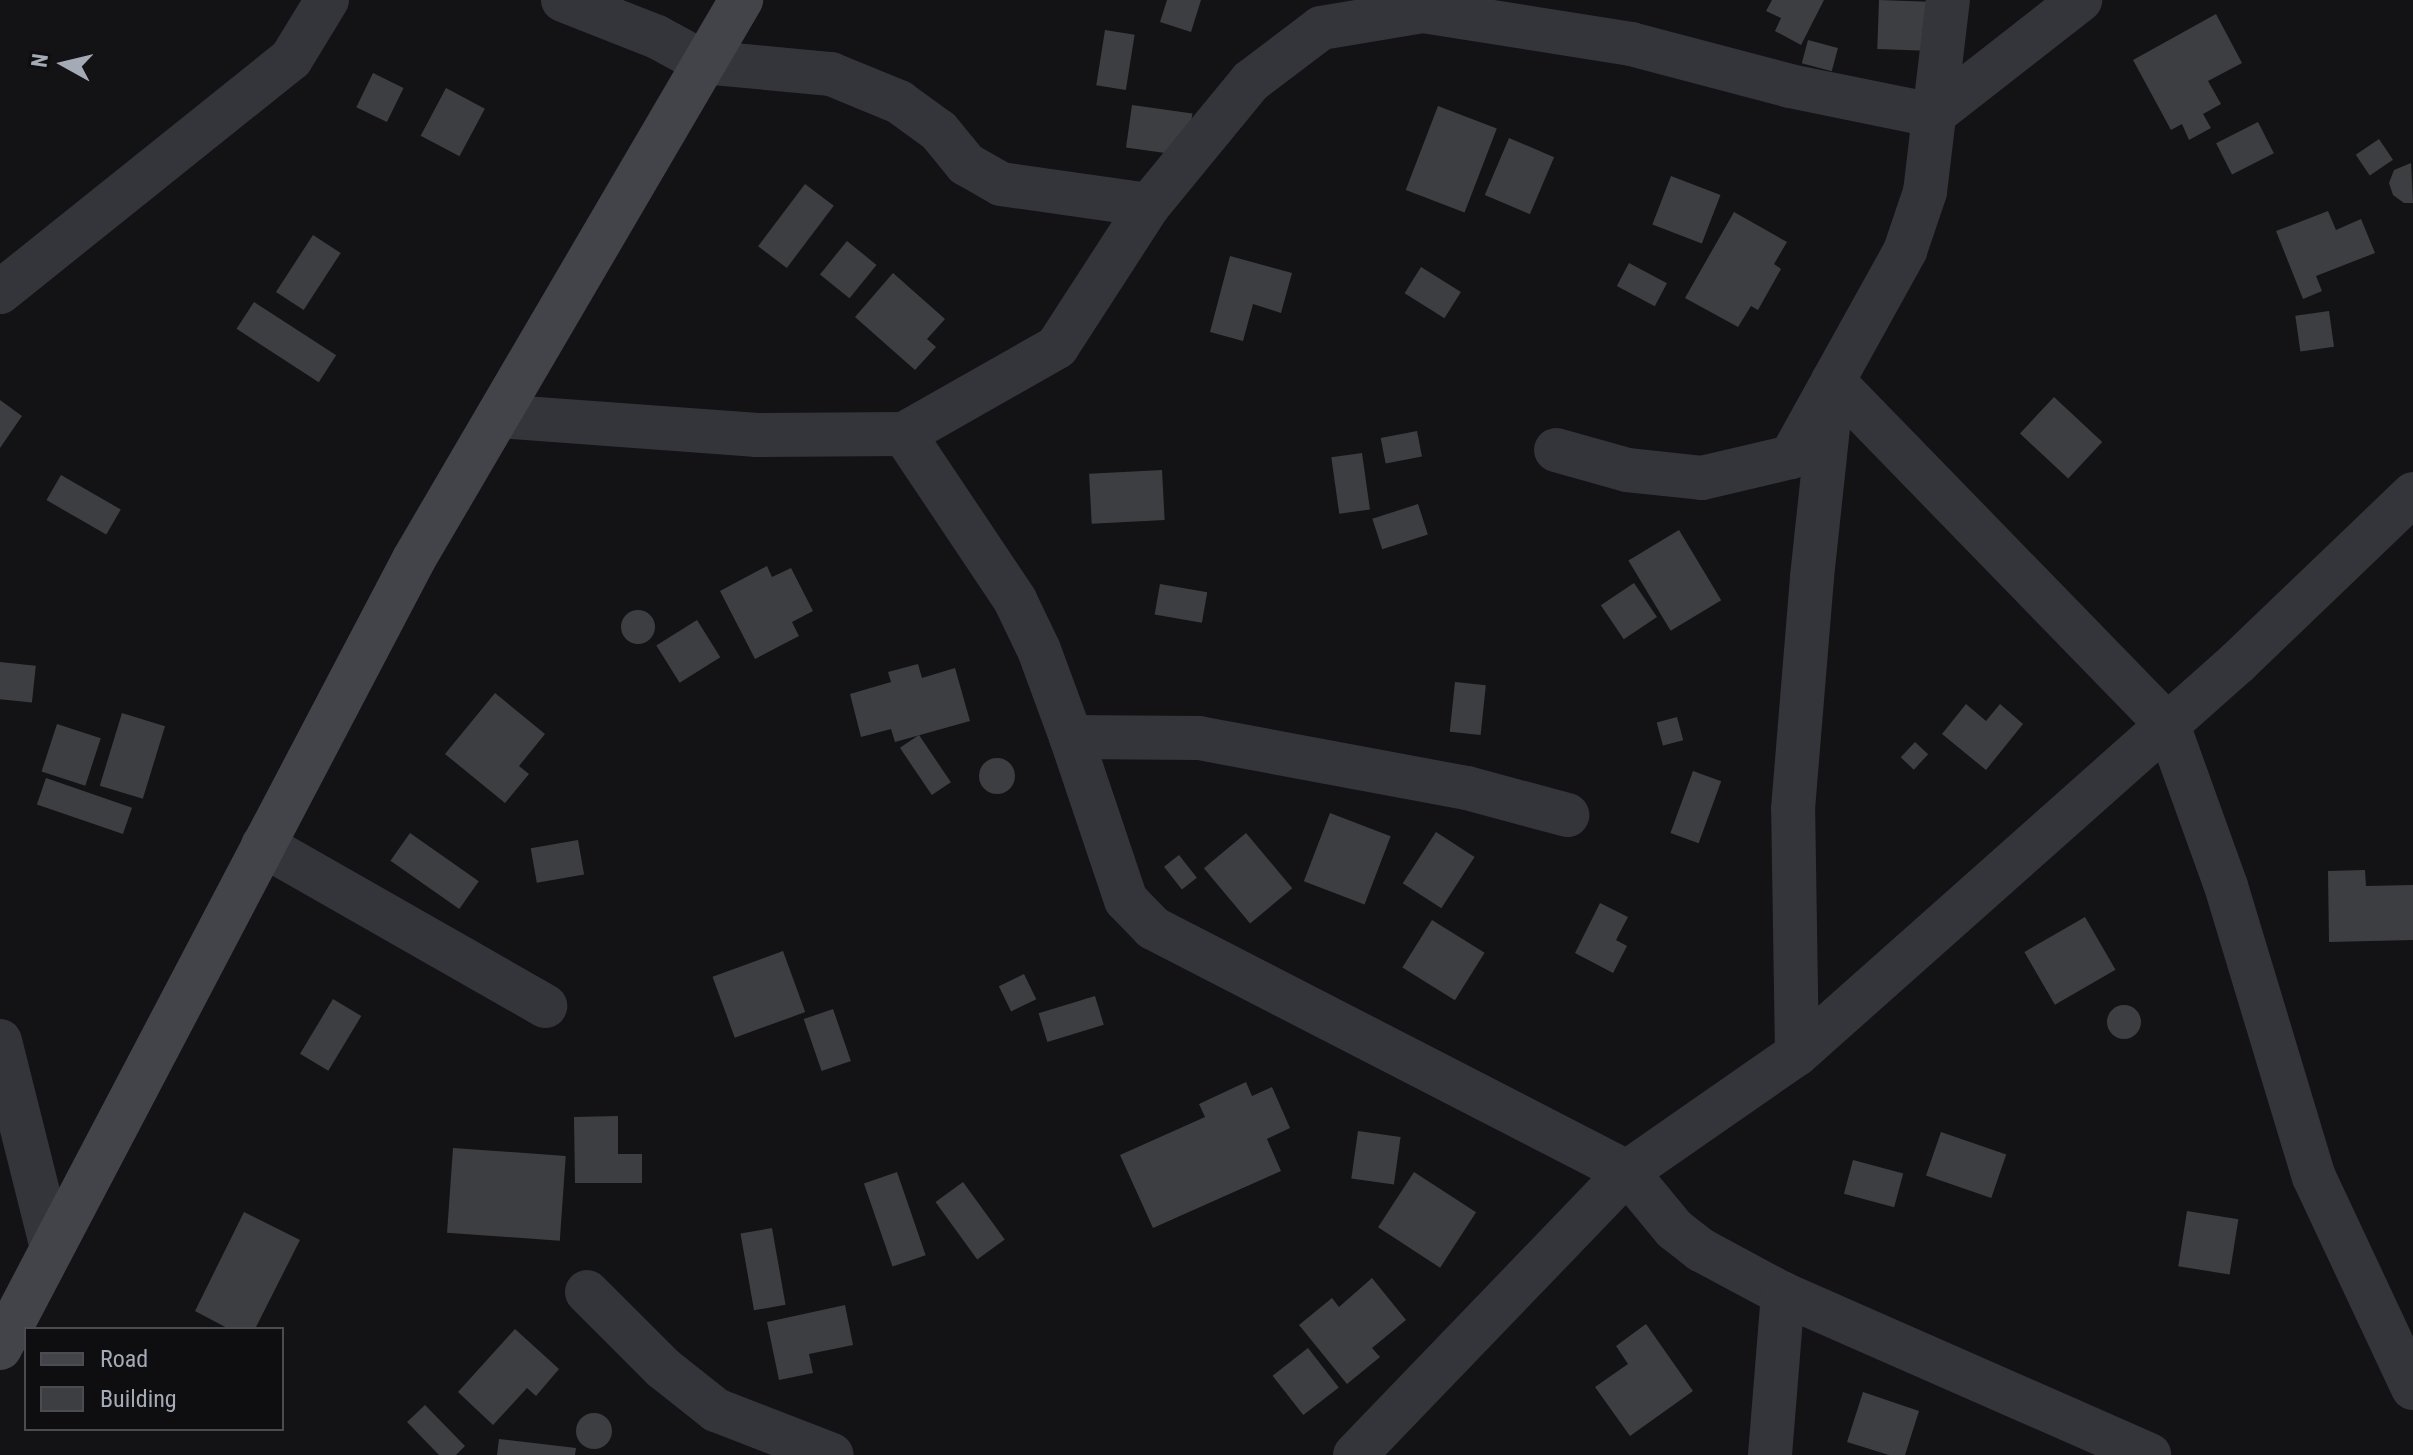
<!DOCTYPE html>
<html>
<head>
<meta charset="utf-8">
<style>
  body { margin:0 }
  #map { position:relative; width:2413px; height:1455px; overflow:hidden; background:#131315; font-family:"Roboto Condensed",sans-serif }
  div>[style] { position:absolute }
  .building>* { inset:0; background:#3d3e42; transform-origin:0 0 }
  .round { border-radius:50% }
  .street>* { height:44px; margin:-22px; padding:0 22px; transform-origin:22px; border-radius:22px; background:#34353a }
  .secondary>* { height:44px; margin:-22px; padding:0 22px; transform-origin:22px; border-radius:22px; background:#42444a }
  span { translate:-50% -50%; white-space:nowrap; text-align:center; line-height:1.15; -webkit-text-stroke:6px #0e0e10; paint-order:stroke }
  .legend { position:absolute; left:24px; top:1327px; width:260px; height:104px; box-sizing:border-box; background:#0e0e10; border:2px solid #4a4c52; margin:0; padding:10px 14px; list-style:none; font-size:24px; color:#a4aab6 }
  .legend li { display:flex; align-items:center; gap:16px; height:40px }
  .legend b { width:40px; border:2px solid #4a4c52 }
  .north { position:absolute; left:24px; top:24px; width:80px; height:80px; -webkit-text-stroke:6px #0e0e10; paint-order:stroke; rotate:278deg; font-size:22px; font-weight:700; line-height:32px; text-align:center; color:#a4aab6 }
  .north::after { content:''; display:block; margin:auto; width:28px; height:36px; background:#a4aab6; clip-path:polygon(50% 0,100% 100%,50% 72%,0 100%) }
</style>
</head>
<body>
<div id="map">
  <div class="building">
    <div style="clip-path:polygon(1167px 0,1201px 0,1191px 32px,1160px 22px)"></div>
    <div style="clip-path:polygon(1772px 0,1824px 0,1801px 45px,1775px 31px,1781px 18px,1766px 11px)"></div>
    <div style="left:1879px;top:0;width:49px;height:49px;rotate:2deg"></div>
    <div style="clip-path:polygon(2216px 14px,2242px 63px,2208px 81px,2221px 104px,2203px 114px,2211px 128px,2189px 140px,2182px 124px,2171px 130px,2133px 60px)"></div>
    <div style="left:1105px;top:30px;width:30px;height:56px;rotate:9deg"></div>
    <div style="left:1808px;top:40px;width:31px;height:24px;rotate:15deg"></div>
    <div style="left:373px;top:73px;width:34px;height:38px;rotate:26deg"></div>
    <div style="left:446px;top:88px;width:44px;height:54px;rotate:28deg"></div>
    <div style="left:1132px;top:105px;width:61px;height:43px;rotate:8deg"></div>
    <div style="left:1438px;top:106px;width:63px;height:90px;rotate:21deg"></div>
    <div style="left:2258px;top:122px;width:35px;height:47px;rotate:63deg"></div>
    <div style="left:1509px;top:138px;width:49px;height:62px;rotate:23deg"></div>
    <div style="left:2379px;top:139px;width:25px;height:28px;rotate:56deg"></div>
    <div style="clip-path:polygon(2411px 163px,2413px 203px,2404px 203px,2393px 195px,2389px 183px,2394px 170px)"></div>
    <div style="left:1671px;top:176px;width:53px;height:52px;rotate:21deg"></div>
    <div style="left:805px;top:184px;width:36px;height:78px;rotate:37deg"></div>
    <div style="clip-path:polygon(2328px 211px,2336px 230px,2361px 219px,2375px 253px,2316px 276px,2322px 291px,2303px 299px,2276px 231px)"></div>
    <div style="clip-path:polygon(1734px 212px,1787px 242px,1774px 264px,1781px 269px,1758px 310px,1751px 306px,1738px 327px,1685px 298px)"></div>
    <div style="left:313px;top:235px;width:33px;height:68px;rotate:33deg"></div>
    <div style="left:847px;top:241px;width:38px;height:43px;rotate:39deg"></div>
    <div style="clip-path:polygon(1230px 256px,1292px 273px,1281px 313px,1253px 304px,1243px 341px,1210px 332px)"></div>
    <div style="left:1629px;top:263px;width:43px;height:26px;rotate:28deg"></div>
    <div style="left:1421px;top:267px;width:47px;height:31px;rotate:32deg"></div>
    <div style="clip-path:polygon(893px 273px,945px 319px,927px 339px,936px 347px,915px 370px,855px 317px)"></div>
    <div style="left:254px;top:302px;width:98px;height:32px;rotate:33deg"></div>
    <div style="left:2329px;top:311px;width:36px;height:34px;rotate:82deg"></div>
    <div style="left:2054px;top:397px;width:66px;height:50px;rotate:43deg"></div>
    <div style="clip-path:polygon(0 400px,22px 416px,0 448px)"></div>
    <div style="left:1417px;top:431px;width:26px;height:37px;rotate:79deg"></div>
    <div style="left:1362px;top:453px;width:57px;height:31px;rotate:82deg"></div>
    <div style="left:1162px;top:470px;width:50px;height:73px;rotate:87deg"></div>
    <div style="left:61px;top:475px;width:69px;height:29px;rotate:30deg"></div>
    <div style="left:1418px;top:504px;width:32px;height:48px;rotate:72deg"></div>
    <div style="left:1679px;top:530px;width:82px;height:59px;rotate:59deg"></div>
    <div style="clip-path:polygon(767px 566px,772px 577px,791px 568px,813px 611px,792px 622px,799px 636px,755px 659px,720px 591px)"></div>
    <div style="left:1634px;top:583px;width:41px;height:40px;rotate:56deg"></div>
    <div style="left:1160px;top:584px;width:48px;height:31px;rotate:10deg"></div>
    <div class="round" style="left:621px;top:610px;width:34px;height:34px"></div>
    <div style="left:697px;top:620px;width:44px;height:48px;rotate:58deg"></div>
    <div style="left:0;top:662px;width:36px;height:37px;rotate:6deg"></div>
    <div style="clip-path:polygon(918px 664px,922px 678px,955px 668px,970px 721px,895px 742px,891px 729px,861px 737px,850px 694px,891px 682px,888px 672px)"></div>
    <div style="left:1455px;top:682px;width:31px;height:50px;rotate:6deg"></div>
    <div style="clip-path:polygon(495px 693px,545px 734px,519px 766px,529px 774px,505px 803px,445px 754px)"></div>
    <div style="clip-path:polygon(1966px 704px,1986px 721px,2000px 704px,2023px 724px,1986px 770px,1942px 734px)"></div>
    <div style="left:122px;top:713px;width:45px;height:76px;rotate:17deg"></div>
    <div style="left:1677px;top:717px;width:24px;height:21px;rotate:75deg"></div>
    <div style="left:57px;top:724px;width:46px;height:50px;rotate:18deg"></div>
    <div style="left:919px;top:735px;width:57px;height:23px;rotate:56deg"></div>
    <div style="left:1915px;top:742px;width:18px;height:21px;rotate:43deg"></div>
    <div class="round" style="left:979px;top:758px;width:36px;height:36px"></div>
    <div style="left:1693px;top:771px;width:30px;height:66px;rotate:20deg"></div>
    <div style="left:46px;top:778px;width:91px;height:28px;rotate:19deg"></div>
    <div style="left:1330px;top:813px;width:65px;height:73px;rotate:21deg"></div>
    <div style="left:1436px;top:832px;width:46px;height:61px;rotate:33deg"></div>
    <div style="left:410px;top:833px;width:84px;height:34px;rotate:35deg"></div>
    <div style="left:1246px;top:833px;width:72px;height:55px;rotate:50deg"></div>
    <div style="left:578px;top:840px;width:35px;height:48px;rotate:80deg"></div>
    <div style="left:1179px;top:855px;width:29px;height:19px;rotate:52deg"></div>
    <div style="clip-path:polygon(2365px 870px,2366px 886px,2413px 885px,2413px 940px,2329px 942px,2328px 871px)"></div>
    <div style="clip-path:polygon(1600px 903px,1628px 917px,1616px 940px,1627px 946px,1613px 973px,1575px 953px)"></div>
    <div style="left:2085px;top:917px;width:61px;height:70px;rotate:60deg"></div>
    <div style="left:1432px;top:920px;width:62px;height:56px;rotate:32deg"></div>
    <div style="left:783px;top:951px;width:65px;height:75px;rotate:70deg"></div>
    <div style="left:1024px;top:974px;width:28px;height:28px;rotate:64deg"></div>
    <div style="left:1095px;top:996px;width:30px;height:59px;rotate:73deg"></div>
    <div style="left:333px;top:999px;width:33px;height:64px;rotate:31deg"></div>
    <div class="round" style="left:2107px;top:1005px;width:34px;height:34px"></div>
    <div style="left:833px;top:1009px;width:55px;height:31px;rotate:71deg"></div>
    <div style="clip-path:polygon(1246px 1082px,1252px 1096px,1272px 1087px,1290px 1128px,1267px 1139px,1281px 1171px,1153px 1228px,1120px 1155px,1205px 1117px,1199px 1104px)"></div>
    <div style="clip-path:polygon(618px 1116px,618px 1154px,642px 1154px,642px 1183px,575px 1183px,574px 1117px)"></div>
    <div style="left:1358px;top:1131px;width:43px;height:48px;rotate:8deg"></div>
    <div style="left:1941px;top:1132px;width:69px;height:46px;rotate:19deg"></div>
    <div style="left:453px;top:1148px;width:113px;height:85px;rotate:4deg"></div>
    <div style="left:1853px;top:1160px;width:52px;height:35px;rotate:15deg"></div>
    <div style="left:897px;top:1172px;width:88px;height:35px;rotate:71deg"></div>
    <div style="left:1414px;top:1172px;width:74px;height:66px;rotate:33deg"></div>
    <div style="left:963px;top:1182px;width:71px;height:34px;rotate:54deg"></div>
    <div style="left:2187px;top:1211px;width:52px;height:56px;rotate:9deg"></div>
    <div style="clip-path:polygon(244px 1212px,300px 1240px,255px 1329px,229px 1329px,195px 1311px)"></div>
    <div style="left:772px;top:1228px;width:78px;height:32px;rotate:80deg"></div>
    <div style="clip-path:polygon(1372px 1278px,1406px 1320px,1372px 1348px,1380px 1357px,1347px 1384px,1299px 1325px,1332px 1298px,1339px 1307px)"></div>
    <div style="clip-path:polygon(845px 1305px,853px 1345px,809px 1354px,813px 1373px,779px 1380px,767px 1322px)"></div>
    <div style="clip-path:polygon(1646px 1324px,1693px 1391px,1630px 1436px,1595px 1387px,1628px 1364px,1616px 1346px)"></div>
    <div style="clip-path:polygon(515px 1329px,559px 1369px,536px 1396px,527px 1388px,493px 1425px,458px 1392px)"></div>
    <div style="left:1308px;top:1348px;width:50px;height:45px;rotate:52deg"></div>
    <div style="clip-path:polygon(1863px 1392px,1919px 1411px,1905px 1455px,1889px 1455px,1847px 1442px)"></div>
    <div style="clip-path:polygon(425px 1405px,465px 1446px,456px 1455px,439px 1455px,407px 1422px)"></div>
    <div class="round" style="left:576px;top:1413px;width:36px;height:36px"></div>
    <div style="clip-path:polygon(499px 1439px,576px 1448px,575px 1455px,497px 1455px)"></div>
  </div>
  <div class="street">
    <div style="left:563px;top:0;width:101px;rotate:21.5deg"></div>
    <div style="left:657px;top:37px;width:52px;rotate:28.5deg"></div>
    <div style="left:703px;top:62px;width:129px;rotate:5.4deg"></div>
    <div style="left:831px;top:74px;width:74px;rotate:22.4deg"></div>
    <div style="left:899px;top:102px;width:49px;rotate:35.9deg"></div>
    <div style="left:939px;top:131px;width:43px;rotate:50.7deg"></div>
    <div style="left:966px;top:164px;width:40px;rotate:29.7deg"></div>
    <div style="left:1001px;top:184px;width:149px;rotate:8.1deg"></div>
    <div style="left:1149px;top:205px;width:161px;rotate:-50.6deg"></div>
    <div style="left:1251px;top:81px;width:88px;rotate:-37.1deg"></div>
    <div style="left:1321px;top:28px;width:103px;rotate:-9.5deg"></div>
    <div style="left:1423px;top:11px;width:211px;rotate:9deg"></div>
    <div style="left:1631px;top:44px;width:164px;rotate:14.8deg"></div>
    <div style="left:1790px;top:86px;width:146px;rotate:11.5deg"></div>
    <div style="left:1933px;top:115px;width:187px;rotate:-38deg"></div>
    <div style="left:0;top:292px;width:373px;rotate:-38.7deg"></div>
    <div style="left:291px;top:59px;width:69px;rotate:-58.6deg"></div>
    <div style="left:498px;top:416px;width:260px;rotate:4.2deg"></div>
    <div style="left:757px;top:435px;width:147px;rotate:-0.4deg"></div>
    <div style="left:904px;top:434px;width:176px;rotate:-29.6deg"></div>
    <div style="left:1057px;top:347px;width:169px;rotate:-57.1deg"></div>
    <div style="left:904px;top:434px;width:200px;rotate:56.2deg"></div>
    <div style="left:1015px;top:600px;width:55px;rotate:64.4deg"></div>
    <div style="left:1039px;top:650px;width:93px;rotate:69.8deg"></div>
    <div style="left:1071px;top:737px;width:128px;rotate:0.4deg"></div>
    <div style="left:1199px;top:738px;width:273px;rotate:10.6deg"></div>
    <div style="left:1467px;top:788px;width:104px;rotate:15.1deg"></div>
    <div style="left:1556px;top:450px;width:74px;rotate:15.7deg"></div>
    <div style="left:1627px;top:470px;width:75px;rotate:6.1deg"></div>
    <div style="left:1702px;top:478px;width:91px;rotate:-13.3deg"></div>
    <div style="left:1791px;top:457px;width:87px;rotate:-61.1deg"></div>
    <div style="left:1833px;top:381px;width:480px;rotate:45.8deg"></div>
    <div style="left:2168px;top:725px;width:171px;rotate:70.2deg"></div>
    <div style="left:2226px;top:886px;width:304px;rotate:73.2deg"></div>
    <div style="left:2314px;top:1177px;width:233px;rotate:64.9deg"></div>
    <div style="left:1071px;top:737px;width:172px;rotate:71.4deg"></div>
    <div style="left:1126px;top:900px;width:39px;rotate:46deg"></div>
    <div style="left:1153px;top:928px;width:533px;rotate:27.24deg"></div>
    <div style="left:1627px;top:1172px;width:74px;rotate:50.5deg"></div>
    <div style="left:1674px;top:1229px;width:34px;rotate:38deg"></div>
    <div style="left:1701px;top:1250px;width:93px;rotate:28.2deg"></div>
    <div style="left:1783px;top:1294px;width:400px;rotate:23.7deg"></div>
    <div style="left:263px;top:845px;width:325px;rotate:29.7deg"></div>
    <div style="left:0;top:1041px;width:213px;rotate:75.9deg"></div>
    <div style="left:1797px;top:1054px;width:245px;rotate:-90.9deg"></div>
    <div style="left:1793px;top:809px;width:233px;rotate:-85.3deg"></div>
    <div style="left:1812px;top:577px;width:197px;rotate:-83.9deg"></div>
    <div style="left:1833px;top:381px;width:149px;rotate:-61deg"></div>
    <div style="left:1905px;top:251px;width:62px;rotate:-71.3deg"></div>
    <div style="left:1925px;top:192px;width:193px;rotate:-83.2deg"></div>
    <div style="left:587px;top:1292px;width:107px;rotate:45deg"></div>
    <div style="left:663px;top:1368px;width:68px;rotate:38.4deg"></div>
    <div style="left:716px;top:1410px;width:124px;rotate:21.2deg"></div>
    <div style="left:1355px;top:1455px;width:393px;rotate:-46.1deg"></div>
    <div style="left:1627px;top:1172px;width:207px;rotate:-34.8deg"></div>
    <div style="left:1797px;top:1054px;width:589px;rotate:-41.63deg"></div>
    <div style="left:2237px;top:663px;width:244px;rotate:-43.8deg"></div>
    <div style="left:1770px;top:1455px;width:162px;rotate:-85.4deg"></div>
  </div>
  <div class="secondary">
    <div style="left:0;top:1348px;width:891px;rotate:-62.31deg"></div>
    <div style="left:414px;top:559px;width:648px;rotate:-59.67deg"></div>
  </div>
  <ul class="legend">
  <li><b style="height:10px;background:#42444a"></b>Road</li>
  <li><b style="height:22px;background:#3d3e42"></b>Building</li>
  </ul>
  <div class="north">N</div>
</div>
</body>
</html>
